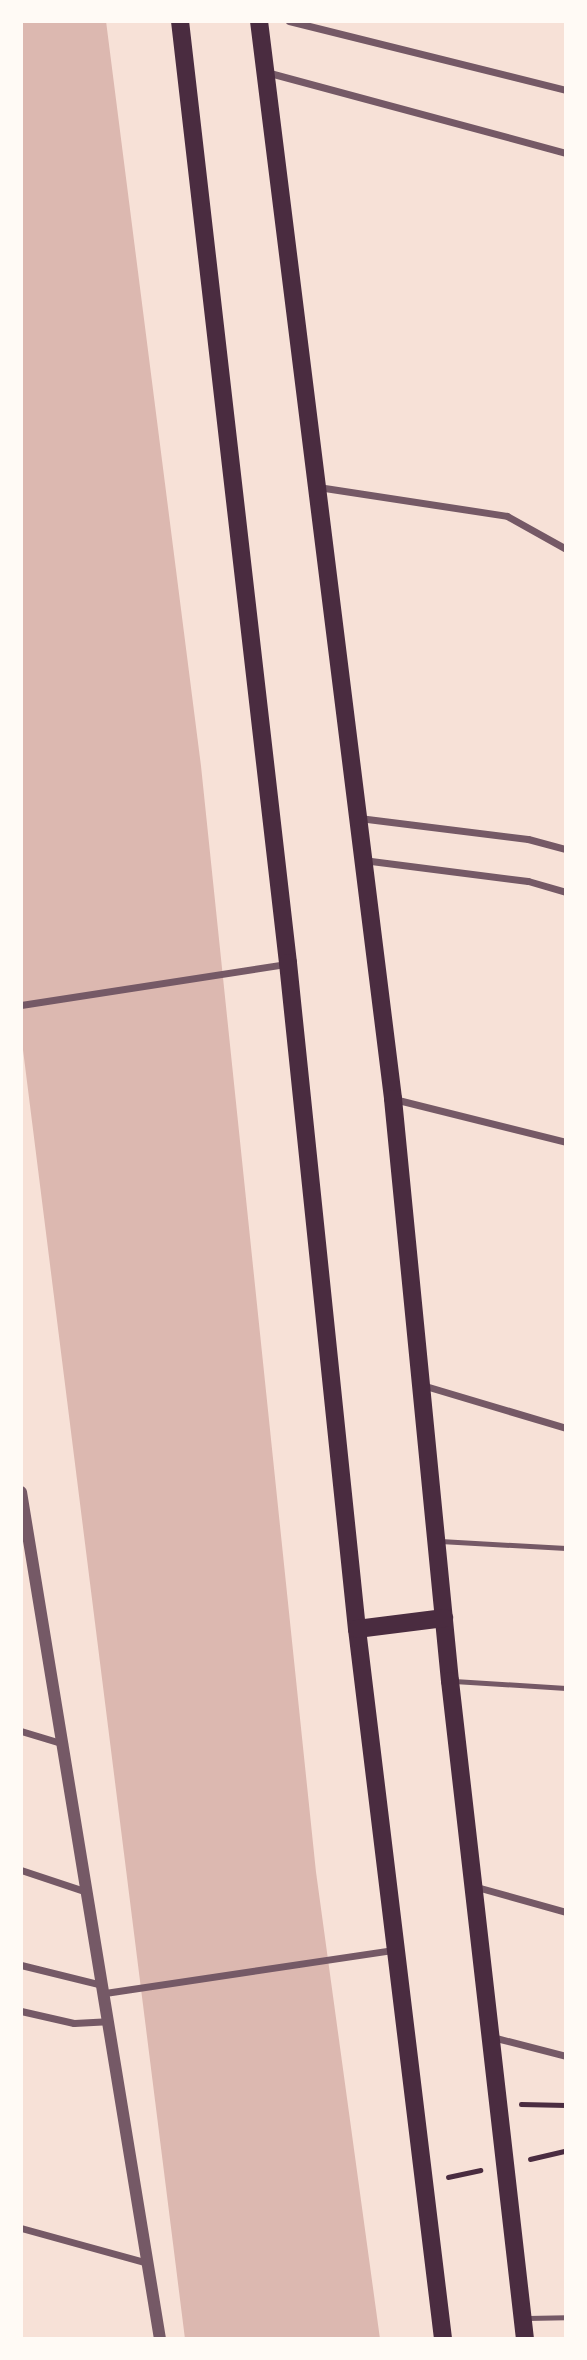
<!DOCTYPE html>
<html>
<head>
<meta charset="utf-8">
<style>
  body { margin:0 }
  #map { position:relative; width:587px; height:2360px; overflow:hidden; background:#f7e1d7; font-family:"DejaVu Sans",sans-serif }
  div>[style] { position:absolute }
  .water>* { inset:0; background:#dcb8b0 }
  .path>* { height:4.5px; margin:-2.25px; padding:0 2.25px; transform-origin:2.25px; border-radius:2.25px; background:#4a2c40 }
  .service>* { height:5px; margin:-2.5px; padding:0 2.5px; transform-origin:2.5px; border-radius:2.5px; background:#755966 }
  .minor>* { height:7px; margin:-3.5px; padding:0 3.5px; transform-origin:3.5px; border-radius:3.5px; background:#755966 }
  .tertiary>* { height:12px; margin:-6px; padding:0 6px; transform-origin:6px; border-radius:6px; background:#755966 }
  .primary>* { height:18px; margin:-9px; padding:0 9px; transform-origin:9px; border-radius:9px; background:#4a2c40 }
  span { translate:-50% -50%; white-space:nowrap; text-align:center; line-height:1.15; -webkit-text-stroke:5px #fffaf5; paint-order:stroke }
  .frame { position:absolute; inset:0; border:23px solid #fffaf5; pointer-events:none }
</style>
</head>
<body>
<div id="map">
  <div class="water">
    <div style="clip-path:polygon(21px 21px,106px 21px,201px 766px,316px 1872px,380px 2339px,185px 2339px,21px 1034px)"></div>
  </div>
  <div class="path">
    <div style="left:521px;top:2104px;width:45px;rotate:1.3deg"></div>
    <div style="left:530px;top:2159px;width:37px;rotate:-13deg"></div>
    <div style="left:448px;top:2177px;width:33px;rotate:-12deg"></div>
  </div>
  <div class="service">
    <div style="left:440px;top:1541px;width:126px;rotate:3.2deg"></div>
    <div style="left:454px;top:1681px;width:112px;rotate:3.6deg"></div>
    <div style="left:527px;top:2318px;width:39px;rotate:-1deg"></div>
  </div>
  <div class="minor">
    <div style="left:289px;top:21px;width:285px;rotate:14deg"></div>
    <div style="left:266px;top:72px;width:311px;rotate:15.1deg"></div>
    <div style="left:318px;top:487px;width:191px;rotate:8.7deg"></div>
    <div style="left:507px;top:516px;width:68px;rotate:29.2deg"></div>
    <div style="left:359px;top:818px;width:170px;rotate:7.1deg"></div>
    <div style="left:528px;top:839px;width:39px;rotate:15deg"></div>
    <div style="left:363px;top:860px;width:166px;rotate:7.3deg"></div>
    <div style="left:528px;top:881px;width:40px;rotate:16deg"></div>
    <div style="left:21px;top:1005px;width:269px;rotate:-8.8deg"></div>
    <div style="left:394px;top:1099px;width:177px;rotate:14deg"></div>
    <div style="left:422px;top:1385px;width:150px;rotate:16.6deg"></div>
    <div style="left:21px;top:1731px;width:45px;rotate:16.8deg"></div>
    <div style="left:21px;top:1870px;width:70px;rotate:18.4deg"></div>
    <div style="left:473px;top:1886px;width:97px;rotate:15.6deg"></div>
    <div style="left:21px;top:1965px;width:83px;rotate:13.9deg"></div>
    <div style="left:105px;top:1993px;width:292px;rotate:-8.5deg"></div>
    <div style="left:21px;top:2011px;width:54px;rotate:12.8deg"></div>
    <div style="left:74px;top:2023px;width:33px;rotate:-3deg"></div>
    <div style="left:492px;top:2037px;width:76px;rotate:14.4deg"></div>
    <div style="left:21px;top:2228px;width:132px;rotate:15.4deg"></div>
  </div>
  <div class="tertiary">
    <div style="left:21px;top:1492px;width:858px;rotate:80.68deg"></div>
  </div>
  <div class="primary">
    <div style="left:180px;top:21px;width:948px;rotate:83.46deg"></div>
    <div style="left:288px;top:963px;width:670px;rotate:84.09deg"></div>
    <div style="left:357px;top:1629px;width:715px;rotate:83.09deg"></div>
    <div style="left:259px;top:21px;width:1086px;rotate:82.91deg"></div>
    <div style="left:393px;top:1099px;width:585px;rotate:84.41deg"></div>
    <div style="left:450px;top:1681px;width:662px;rotate:83.5deg"></div>
    <div style="left:357px;top:1629px;width:88px;rotate:-7.2deg"></div>
  </div>
  <div class="frame"></div>
</div>
</body>
</html>
